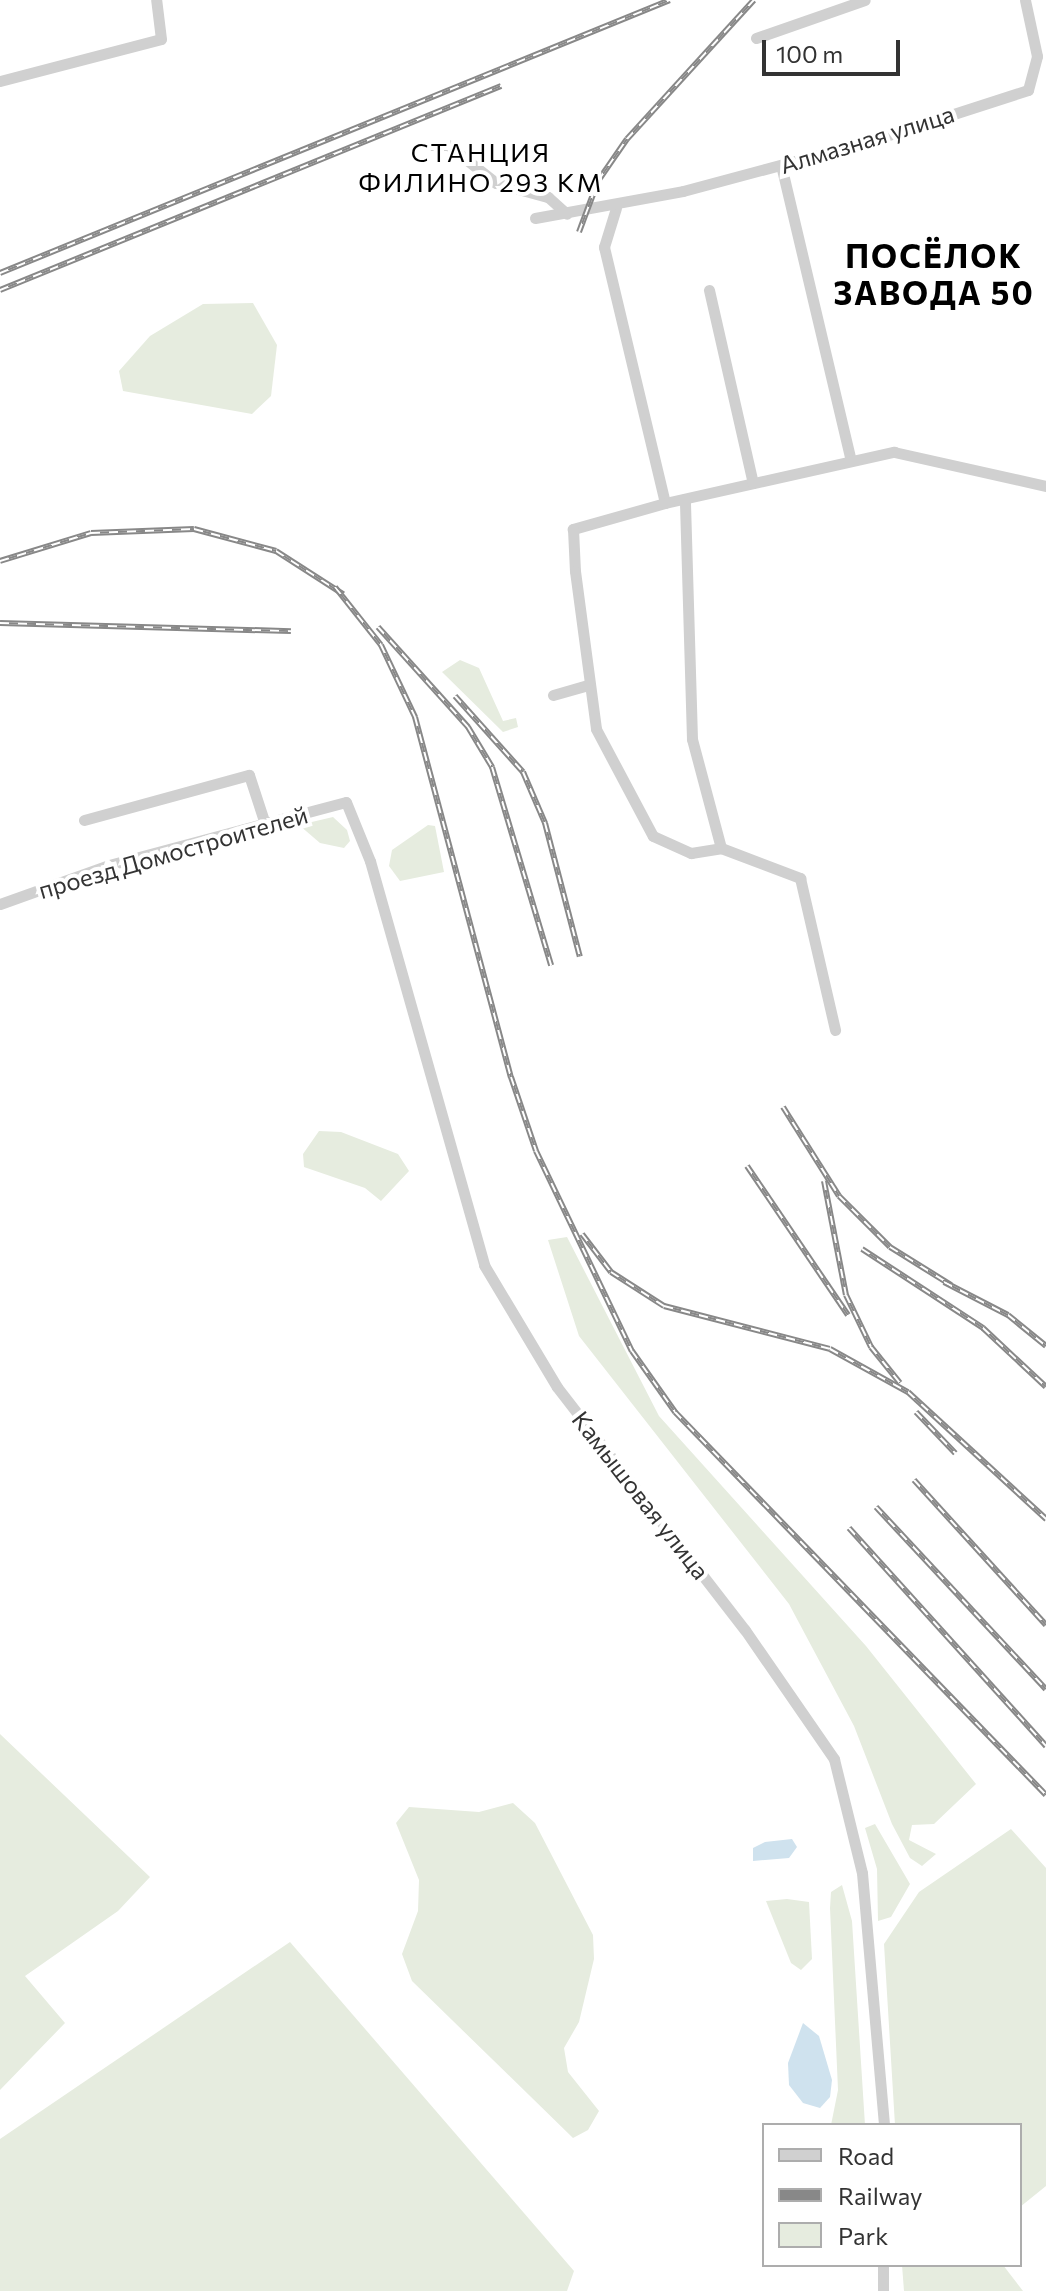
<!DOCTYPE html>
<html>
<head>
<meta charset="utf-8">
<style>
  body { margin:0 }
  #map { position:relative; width:1046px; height:2291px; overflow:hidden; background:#fff; font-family:Commissioner,sans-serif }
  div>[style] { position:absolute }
  .green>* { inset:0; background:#e6ecdf }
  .water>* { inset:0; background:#cfe2ee }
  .street>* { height:11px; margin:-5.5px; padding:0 5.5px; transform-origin:5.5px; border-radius:5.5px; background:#d0d0d0 }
  .rail>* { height:6px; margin-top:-3px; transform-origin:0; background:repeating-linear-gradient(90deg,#fff 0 9px,#888 0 18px); box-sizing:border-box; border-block:2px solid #888 }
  span { translate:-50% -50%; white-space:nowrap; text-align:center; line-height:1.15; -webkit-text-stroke:8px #fff; paint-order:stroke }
  .street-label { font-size:24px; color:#333 }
  .neighbourhood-label { font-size:26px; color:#000; letter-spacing:2px }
  .district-label { font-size:32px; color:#000; font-weight:700; letter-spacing:2px }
  .legend { position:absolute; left:762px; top:2123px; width:260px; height:144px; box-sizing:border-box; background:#fff; border:2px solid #adadad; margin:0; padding:10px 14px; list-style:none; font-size:24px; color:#333 }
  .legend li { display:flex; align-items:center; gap:16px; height:40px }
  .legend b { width:40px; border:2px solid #adadad }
  .scale { position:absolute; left:762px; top:40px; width:138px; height:36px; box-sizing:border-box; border:4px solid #333; border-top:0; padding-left:10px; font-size:24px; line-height:28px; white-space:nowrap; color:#333; -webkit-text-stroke:6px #fff; paint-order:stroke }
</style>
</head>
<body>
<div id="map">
  <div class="green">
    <div style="clip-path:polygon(253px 303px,277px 345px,271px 396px,252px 414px,123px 391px,119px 371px,150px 336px,203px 304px)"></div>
    <div style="clip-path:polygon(460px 660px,479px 668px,503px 721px,516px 718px,518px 727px,503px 732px,442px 672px)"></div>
    <div style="clip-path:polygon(333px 817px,347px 830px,350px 841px,344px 848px,320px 843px,299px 825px)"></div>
    <div style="clip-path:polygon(428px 825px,435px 826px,444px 872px,400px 881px,389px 866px,392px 850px)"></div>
    <div style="clip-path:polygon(319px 1131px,341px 1132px,398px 1154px,409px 1171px,381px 1201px,365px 1188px,304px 1167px,303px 1154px)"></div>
    <div style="clip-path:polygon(567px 1237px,659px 1416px,866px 1646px,976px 1784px,934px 1824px,912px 1825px,909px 1840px,936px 1854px,922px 1866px,910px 1858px,892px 1824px,854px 1726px,789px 1604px,579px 1336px,548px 1240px)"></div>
    <div style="clip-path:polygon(0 1734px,150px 1877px,118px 1911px,25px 1976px,65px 2023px,0 2090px)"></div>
    <div style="clip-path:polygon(513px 1803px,535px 1823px,593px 1935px,594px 1959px,579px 2022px,564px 2048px,568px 2072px,599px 2111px,588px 2130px,573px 2138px,412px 1981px,402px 1954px,418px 1911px,419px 1880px,396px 1823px,409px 1807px,479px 1812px)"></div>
    <div style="clip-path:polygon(875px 1824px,910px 1884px,891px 1917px,878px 1921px,877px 1869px,865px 1828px)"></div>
    <div style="clip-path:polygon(1011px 1829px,1046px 1868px,1046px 2186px,1020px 2207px,1020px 2125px,895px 2125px,884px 1944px,919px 1892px)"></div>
    <div style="clip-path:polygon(842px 1885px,852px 1921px,865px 2125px,831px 2125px,838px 2090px,830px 1908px,831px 1892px)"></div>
    <div style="clip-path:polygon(787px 1899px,809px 1902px,812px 1959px,801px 1970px,791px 1963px,766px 1901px)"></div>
    <div style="clip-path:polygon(290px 1942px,574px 2271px,567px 2291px,0 2291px,0 2139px)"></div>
    <div style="clip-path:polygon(902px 2265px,1003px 2265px,1023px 2291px,904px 2291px)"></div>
  </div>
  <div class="water">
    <div style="clip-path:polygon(792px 1839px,797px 1847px,789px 1858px,753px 1861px,753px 1848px,765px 1842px)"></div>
    <div style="clip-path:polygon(803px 2023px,819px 2036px,832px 2080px,830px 2097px,820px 2108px,803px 2103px,789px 2085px,788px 2063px)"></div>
  </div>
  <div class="street">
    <div style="left:756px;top:38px;width:115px;rotate:-19.2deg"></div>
    <div style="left:0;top:81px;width:166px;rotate:-14.6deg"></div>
    <div style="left:161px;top:39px;width:39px;rotate:-97deg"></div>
    <div style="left:431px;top:145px;width:17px"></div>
    <div style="left:448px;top:145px;width:61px;rotate:38.4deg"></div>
    <div style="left:496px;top:183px;width:54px;rotate:15.1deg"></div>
    <div style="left:548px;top:197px;width:25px;rotate:42deg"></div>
    <div style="left:781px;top:165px;width:301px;rotate:76.7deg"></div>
    <div style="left:616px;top:208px;width:41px;rotate:107.1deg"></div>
    <div style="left:604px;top:247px;width:263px;rotate:76.6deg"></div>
    <div style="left:665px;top:503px;width:235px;rotate:-12.6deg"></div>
    <div style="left:894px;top:452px;width:156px;rotate:12.6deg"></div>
    <div style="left:535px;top:218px;width:150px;rotate:-10.3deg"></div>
    <div style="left:683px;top:191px;width:194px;rotate:-15deg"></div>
    <div style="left:870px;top:141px;width:166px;rotate:-17.9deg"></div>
    <div style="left:1028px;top:90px;width:35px;rotate:-75deg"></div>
    <div style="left:1037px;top:56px;width:57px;rotate:-102.1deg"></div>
    <div style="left:709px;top:290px;width:198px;rotate:77.2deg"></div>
    <div style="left:665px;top:503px;width:96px;rotate:164.2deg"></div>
    <div style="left:573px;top:529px;width:42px;rotate:87.3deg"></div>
    <div style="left:575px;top:571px;width:159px;rotate:82.4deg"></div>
    <div style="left:596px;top:729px;width:121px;rotate:62deg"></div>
    <div style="left:653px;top:836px;width:42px;rotate:24.1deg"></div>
    <div style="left:691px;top:853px;width:30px;rotate:-9deg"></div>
    <div style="left:721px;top:848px;width:113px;rotate:-104.9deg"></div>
    <div style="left:692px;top:739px;width:240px;rotate:-91.7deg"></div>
    <div style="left:553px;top:695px;width:35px;rotate:-16deg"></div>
    <div style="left:84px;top:820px;width:171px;rotate:-15.3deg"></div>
    <div style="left:249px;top:775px;width:55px;rotate:71.9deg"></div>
    <div style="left:721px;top:848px;width:85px;rotate:20.8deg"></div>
    <div style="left:800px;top:878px;width:156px;rotate:77deg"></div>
    <div style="left:0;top:904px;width:116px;rotate:-19.7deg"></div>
    <div style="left:109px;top:865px;width:245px;rotate:-14.9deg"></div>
    <div style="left:346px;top:802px;width:64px;rotate:67.9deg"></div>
    <div style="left:370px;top:861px;width:420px;rotate:74.2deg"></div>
    <div style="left:484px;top:1265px;width:142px;rotate:59.1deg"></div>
    <div style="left:557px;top:1387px;width:307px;rotate:52.3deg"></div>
    <div style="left:745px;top:1630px;width:157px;rotate:55.4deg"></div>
    <div style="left:834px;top:1759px;width:117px;rotate:76.2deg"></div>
    <div style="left:862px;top:1873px;width:253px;rotate:85deg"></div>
    <div style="left:883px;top:2291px;width:26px;rotate:-90deg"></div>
  </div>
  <div class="rail">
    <div style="left:579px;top:232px;width:54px;rotate:-69.6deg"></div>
    <div style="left:598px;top:181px;width:51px;rotate:-55.4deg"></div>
    <div style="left:627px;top:139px;width:188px;rotate:-47.6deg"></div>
    <div style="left:0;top:273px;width:723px;rotate:-22.17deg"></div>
    <div style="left:0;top:290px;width:541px;rotate:-22.16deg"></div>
    <div style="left:0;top:561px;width:95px;rotate:-17.1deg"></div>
    <div style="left:91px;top:533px;width:103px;rotate:-2.2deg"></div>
    <div style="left:194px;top:529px;width:85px;rotate:15deg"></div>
    <div style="left:276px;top:551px;width:80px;rotate:32.7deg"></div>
    <div style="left:335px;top:587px;width:74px;rotate:51.6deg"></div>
    <div style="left:381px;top:645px;width:80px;rotate:64.7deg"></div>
    <div style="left:415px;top:717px;width:373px;rotate:75.1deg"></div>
    <div style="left:511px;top:1077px;width:78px;rotate:71.3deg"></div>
    <div style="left:536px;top:1151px;width:222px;rotate:64.4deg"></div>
    <div style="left:632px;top:1351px;width:75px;rotate:54.8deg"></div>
    <div style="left:675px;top:1412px;width:533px;rotate:45.91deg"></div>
    <div style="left:0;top:623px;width:291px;rotate:1.6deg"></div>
    <div style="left:378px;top:627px;width:135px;rotate:48deg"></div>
    <div style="left:468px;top:727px;width:47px;rotate:59deg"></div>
    <div style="left:492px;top:767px;width:207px;rotate:73.4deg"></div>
    <div style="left:455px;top:696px;width:102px;rotate:48.2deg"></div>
    <div style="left:523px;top:772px;width:56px;rotate:66.7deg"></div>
    <div style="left:545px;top:823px;width:138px;rotate:75.4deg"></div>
    <div style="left:783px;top:1107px;width:105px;rotate:57.8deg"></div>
    <div style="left:839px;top:1196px;width:72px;rotate:45deg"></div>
    <div style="left:890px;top:1247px;width:72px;rotate:31.9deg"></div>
    <div style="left:747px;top:1166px;width:180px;rotate:55.9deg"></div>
    <div style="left:824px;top:1181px;width:116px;rotate:79.1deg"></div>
    <div style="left:846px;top:1295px;width:58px;rotate:64.3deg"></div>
    <div style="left:871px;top:1347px;width:46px;rotate:51.1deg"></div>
    <div style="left:582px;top:1234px;width:48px;rotate:52.7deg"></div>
    <div style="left:611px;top:1272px;width:63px;rotate:32.7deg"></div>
    <div style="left:664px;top:1306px;width:171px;rotate:14.5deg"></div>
    <div style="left:830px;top:1349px;width:89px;rotate:28.9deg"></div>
    <div style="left:908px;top:1392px;width:188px;rotate:42.6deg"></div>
    <div style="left:862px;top:1249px;width:145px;rotate:33.1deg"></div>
    <div style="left:983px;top:1328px;width:86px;rotate:43.1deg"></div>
    <div style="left:944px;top:1282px;width:72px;rotate:27.3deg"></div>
    <div style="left:1008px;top:1315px;width:49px;rotate:39.2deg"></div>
    <div style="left:916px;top:1412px;width:57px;rotate:46.4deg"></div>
    <div style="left:914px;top:1480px;width:196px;rotate:47.7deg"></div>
    <div style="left:876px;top:1507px;width:249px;rotate:47deg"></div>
    <div style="left:849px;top:1528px;width:294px;rotate:47.9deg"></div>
  </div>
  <div class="street-label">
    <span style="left:867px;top:139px;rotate:-17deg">Алмазная улица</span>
    <span style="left:173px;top:852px;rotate:-16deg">проезд Домостроителей</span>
    <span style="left:641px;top:1495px;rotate:52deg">Камышовая улица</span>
  </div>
  <div class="neighbourhood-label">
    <span style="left:481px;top:167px">СТАНЦИЯ<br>ФИЛИНО 293 КМ</span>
  </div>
  <div class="district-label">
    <span style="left:934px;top:274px">ПОСЁЛОК<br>ЗАВОДА 50</span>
  </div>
  <ul class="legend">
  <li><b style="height:10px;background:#d0d0d0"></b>Road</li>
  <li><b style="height:10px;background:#888"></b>Railway</li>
  <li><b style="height:22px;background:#e6ecdf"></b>Park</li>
  </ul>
  <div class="scale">100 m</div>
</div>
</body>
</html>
